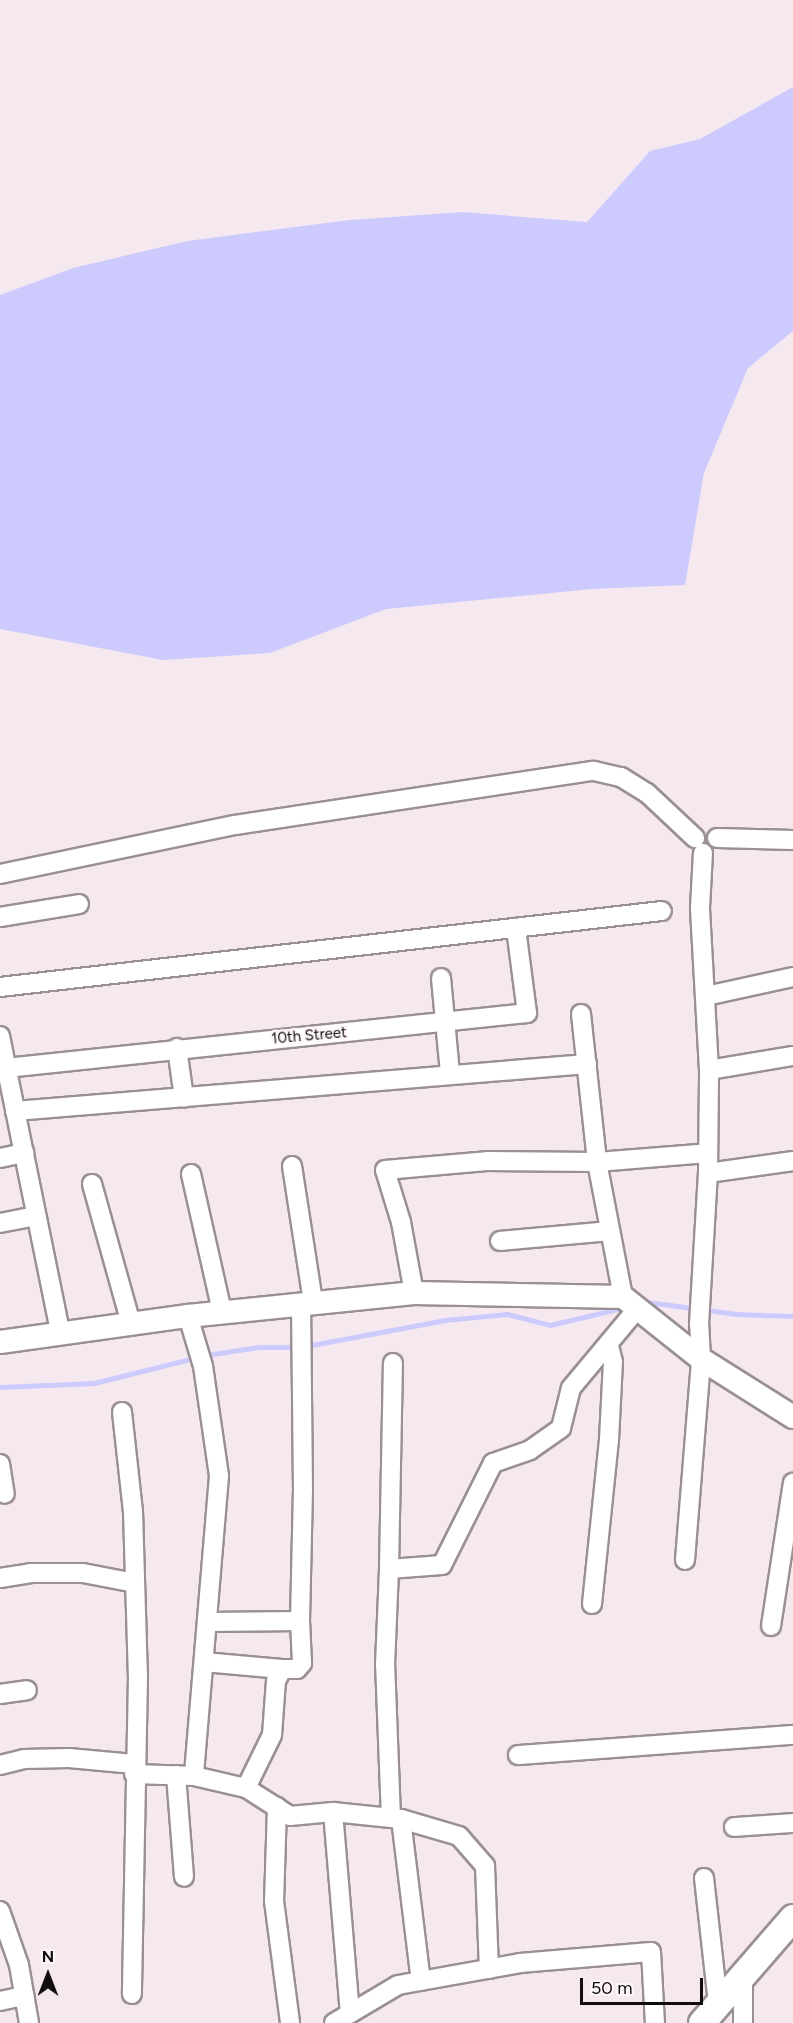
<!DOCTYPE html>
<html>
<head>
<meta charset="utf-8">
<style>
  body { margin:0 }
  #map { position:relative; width:793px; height:2023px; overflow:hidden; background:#f5e9ef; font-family:Figtree,sans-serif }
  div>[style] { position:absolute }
  .water>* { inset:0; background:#cdcbfe }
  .stream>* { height:5px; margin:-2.5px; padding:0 2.5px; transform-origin:2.5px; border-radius:2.5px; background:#cdcbfe }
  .roads { filter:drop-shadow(2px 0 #9a8f95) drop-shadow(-2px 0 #9a8f95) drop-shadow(0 2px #9a8f95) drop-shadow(0 -2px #9a8f95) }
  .minor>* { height:18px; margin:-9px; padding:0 9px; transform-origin:9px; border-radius:9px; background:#fff }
  .tertiary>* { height:22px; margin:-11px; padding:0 11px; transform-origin:11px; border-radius:11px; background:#fff }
  .secondary>* { height:26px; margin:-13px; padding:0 13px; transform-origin:13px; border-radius:13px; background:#fff }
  span { translate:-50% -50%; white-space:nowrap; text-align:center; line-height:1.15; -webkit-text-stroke:5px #fff7fc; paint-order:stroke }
  .street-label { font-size:15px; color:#110d0f }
  .north { position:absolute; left:18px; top:1945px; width:60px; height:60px; -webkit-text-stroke:4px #fff7fc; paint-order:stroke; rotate:0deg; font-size:16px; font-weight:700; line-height:24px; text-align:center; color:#110d0f }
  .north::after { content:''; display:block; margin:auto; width:21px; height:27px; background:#110d0f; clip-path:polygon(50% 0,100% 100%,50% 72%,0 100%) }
  .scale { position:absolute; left:580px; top:1978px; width:123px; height:27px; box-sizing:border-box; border:3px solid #110d0f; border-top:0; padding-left:8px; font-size:18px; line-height:21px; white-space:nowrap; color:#110d0f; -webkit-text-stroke:4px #fff7fc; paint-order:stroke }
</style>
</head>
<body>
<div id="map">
  <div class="water">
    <div style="clip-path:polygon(793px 87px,793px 331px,748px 368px,704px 473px,685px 585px,592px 589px,386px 609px,270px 653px,163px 660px,0 629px,0 295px,73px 268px,187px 241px,350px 220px,463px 212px,587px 222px,650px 151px,700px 139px)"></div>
  </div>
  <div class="stream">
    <div style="left:640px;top:1301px;width:97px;rotate:7.7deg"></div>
    <div style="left:736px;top:1314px;width:57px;rotate:2deg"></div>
    <div style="left:0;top:1387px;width:94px;rotate:-2.4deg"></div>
    <div style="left:94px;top:1383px;width:115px;rotate:-14deg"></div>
    <div style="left:206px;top:1355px;width:53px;rotate:-8.7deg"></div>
    <div style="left:258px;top:1347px;width:43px"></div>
    <div style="left:301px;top:1347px;width:147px;rotate:-10.6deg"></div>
    <div style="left:445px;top:1320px;width:62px;rotate:-5.5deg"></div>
    <div style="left:507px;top:1314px;width:44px;rotate:14.3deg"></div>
    <div style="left:550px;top:1325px;width:78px;rotate:-13.3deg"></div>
  </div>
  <div class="roads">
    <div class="minor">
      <div style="left:717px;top:838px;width:76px;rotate:1.5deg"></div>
      <div style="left:0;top:874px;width:240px;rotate:-11.8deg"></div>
      <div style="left:235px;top:825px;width:363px;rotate:-8.6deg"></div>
      <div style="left:594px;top:771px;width:28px;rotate:13deg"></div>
      <div style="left:621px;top:777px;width:31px;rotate:32deg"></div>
      <div style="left:647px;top:793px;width:66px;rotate:43.2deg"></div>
      <div style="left:0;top:917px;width:80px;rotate:-9.3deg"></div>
      <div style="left:441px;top:978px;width:96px;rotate:84.6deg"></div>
      <div style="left:0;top:987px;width:666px;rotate:-6.55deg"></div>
      <div style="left:706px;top:996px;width:89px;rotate:-12.3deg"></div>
      <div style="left:581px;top:1014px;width:149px;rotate:83.8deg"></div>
      <div style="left:597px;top:1162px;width:137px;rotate:79.1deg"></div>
      <div style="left:0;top:1036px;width:301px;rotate:78.5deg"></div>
      <div style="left:177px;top:1048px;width:50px;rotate:82deg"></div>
      <div style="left:6px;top:1068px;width:524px;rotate:-6.03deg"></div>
      <div style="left:527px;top:1013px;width:86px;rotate:-97.4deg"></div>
      <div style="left:709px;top:1070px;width:85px;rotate:-9.5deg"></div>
      <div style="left:15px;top:1111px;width:574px;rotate:-4.7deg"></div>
      <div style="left:0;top:1158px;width:25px;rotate:-12deg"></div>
      <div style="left:292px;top:1166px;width:138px;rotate:81.2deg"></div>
      <div style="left:708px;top:1173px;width:86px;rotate:-8deg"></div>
      <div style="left:191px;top:1174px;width:141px;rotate:77.3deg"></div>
      <div style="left:92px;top:1184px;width:145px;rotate:74.4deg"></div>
      <div style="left:0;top:1223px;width:37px;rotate:-11deg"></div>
      <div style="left:500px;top:1241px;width:110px;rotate:-5.2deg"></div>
      <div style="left:414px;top:1293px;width:72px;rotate:-100.4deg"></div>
      <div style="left:401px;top:1222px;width:54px;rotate:-107.1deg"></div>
      <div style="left:385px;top:1170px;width:102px;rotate:-5deg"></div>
      <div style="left:487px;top:1161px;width:110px;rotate:0.5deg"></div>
      <div style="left:597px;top:1162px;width:111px;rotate:-4.6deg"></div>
      <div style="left:188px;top:1316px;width:52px;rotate:73.3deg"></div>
      <div style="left:203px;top:1366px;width:111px;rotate:81.7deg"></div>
      <div style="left:219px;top:1476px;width:301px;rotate:94.8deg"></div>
      <div style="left:122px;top:1412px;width:100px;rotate:83.7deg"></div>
      <div style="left:133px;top:1511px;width:165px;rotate:88.3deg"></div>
      <div style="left:138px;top:1676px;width:318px;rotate:91.1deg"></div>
      <div style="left:0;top:1464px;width:30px;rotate:81deg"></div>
      <div style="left:685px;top:1560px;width:202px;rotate:-85.4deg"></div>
      <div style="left:701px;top:1359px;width:35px;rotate:-93deg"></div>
      <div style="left:699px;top:1324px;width:151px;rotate:-86.6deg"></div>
      <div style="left:708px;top:1173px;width:103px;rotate:-89.4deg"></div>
      <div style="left:709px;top:1070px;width:162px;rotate:-93.2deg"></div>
      <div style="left:700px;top:908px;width:55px;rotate:-86.9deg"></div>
      <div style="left:389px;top:1569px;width:206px;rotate:-88.9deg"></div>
      <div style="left:0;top:1578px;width:30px;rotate:-9deg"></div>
      <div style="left:30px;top:1573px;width:53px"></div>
      <div style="left:83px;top:1573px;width:53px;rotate:10.9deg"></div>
      <div style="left:592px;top:1604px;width:165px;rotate:-84.1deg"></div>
      <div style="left:609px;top:1440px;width:78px;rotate:-87.1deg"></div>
      <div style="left:613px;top:1362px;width:16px;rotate:-104deg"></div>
      <div style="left:208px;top:1622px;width:92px;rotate:-0.6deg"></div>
      <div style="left:300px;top:1621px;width:130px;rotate:-88.7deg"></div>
      <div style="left:303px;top:1491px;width:188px;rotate:-90.6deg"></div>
      <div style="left:771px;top:1626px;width:145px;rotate:-81.3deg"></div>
      <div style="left:204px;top:1662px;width:78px;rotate:5.1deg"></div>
      <div style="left:0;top:1694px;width:27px;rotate:-8deg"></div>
      <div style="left:518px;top:1755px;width:276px;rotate:-4.2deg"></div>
      <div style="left:0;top:1765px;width:25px;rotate:-14deg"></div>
      <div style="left:24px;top:1759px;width:45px;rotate:-1.3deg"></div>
      <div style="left:69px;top:1758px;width:65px;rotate:5.3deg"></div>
      <div style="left:134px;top:1774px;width:60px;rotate:1.9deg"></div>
      <div style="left:194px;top:1776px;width:53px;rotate:13deg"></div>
      <div style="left:246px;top:1788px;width:52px;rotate:32.5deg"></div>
      <div style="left:290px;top:1816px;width:43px;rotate:-5.3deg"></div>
      <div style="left:333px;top:1812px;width:68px;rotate:5.9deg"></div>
      <div style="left:401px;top:1819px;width:60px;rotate:16.3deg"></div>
      <div style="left:459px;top:1836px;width:40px;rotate:49deg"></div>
      <div style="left:485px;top:1866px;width:103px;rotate:87.8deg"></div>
      <div style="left:176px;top:1775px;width:102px;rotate:85.5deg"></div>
      <div style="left:246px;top:1788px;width:59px;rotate:-63.9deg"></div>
      <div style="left:272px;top:1735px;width:54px;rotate:-85.8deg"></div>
      <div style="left:276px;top:1681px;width:13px;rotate:-63deg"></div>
      <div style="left:282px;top:1669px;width:15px"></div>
      <div style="left:297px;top:1669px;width:8px;rotate:-50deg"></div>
      <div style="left:302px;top:1663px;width:42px;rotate:-92.7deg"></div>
      <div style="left:277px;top:1807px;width:94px;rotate:91.8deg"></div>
      <div style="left:274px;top:1901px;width:123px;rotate:82.5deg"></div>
      <div style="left:333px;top:1812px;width:202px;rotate:85.2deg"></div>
      <div style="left:391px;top:1818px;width:153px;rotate:-92.2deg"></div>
      <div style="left:385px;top:1665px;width:96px;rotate:-87.6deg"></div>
      <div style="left:389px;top:1569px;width:53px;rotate:-4.3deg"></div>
      <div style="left:442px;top:1565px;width:114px;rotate:-63.4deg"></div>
      <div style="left:493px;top:1463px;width:39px;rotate:-19deg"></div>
      <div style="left:530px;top:1450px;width:38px;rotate:-35deg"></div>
      <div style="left:561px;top:1428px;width:41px;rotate:-76deg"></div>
      <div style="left:571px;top:1388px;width:103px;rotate:-50.1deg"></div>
      <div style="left:401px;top:1819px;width:163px;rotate:83deg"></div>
      <div style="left:734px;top:1827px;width:59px;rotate:-3.9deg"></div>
      <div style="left:704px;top:1878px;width:126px;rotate:83.6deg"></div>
      <div style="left:0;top:1911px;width:57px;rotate:70.6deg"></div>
      <div style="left:19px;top:1965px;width:59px;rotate:80.2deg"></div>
      <div style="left:743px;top:1973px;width:50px;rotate:90deg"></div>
      <div style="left:0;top:2001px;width:25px;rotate:-12deg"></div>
      <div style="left:334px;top:2023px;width:74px;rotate:-30.7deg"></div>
      <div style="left:398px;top:1985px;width:124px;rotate:-10.2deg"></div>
      <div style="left:520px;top:1963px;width:131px;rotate:-4.8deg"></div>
      <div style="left:651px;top:1952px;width:71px;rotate:86.8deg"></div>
    </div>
    <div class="tertiary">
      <div style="left:0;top:1342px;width:190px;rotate:-7.9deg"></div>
      <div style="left:188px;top:1316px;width:227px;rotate:-5.8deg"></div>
      <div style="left:414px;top:1293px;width:209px;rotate:1.1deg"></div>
      <div style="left:623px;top:1297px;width:100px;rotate:38.5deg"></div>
      <div style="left:701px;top:1359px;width:109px;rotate:32.2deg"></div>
    </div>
    <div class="secondary">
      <div style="left:702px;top:2023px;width:139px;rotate:-49.1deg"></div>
    </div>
  </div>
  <div class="street-label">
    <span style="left:309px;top:1036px;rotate:-5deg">10th Street</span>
  </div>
  <div class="north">N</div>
  <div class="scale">50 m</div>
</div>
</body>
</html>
